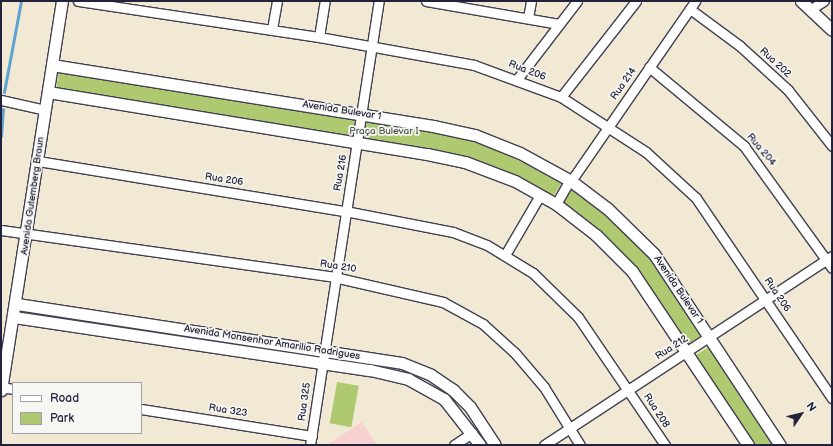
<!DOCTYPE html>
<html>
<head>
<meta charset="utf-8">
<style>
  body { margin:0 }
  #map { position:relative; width:833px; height:446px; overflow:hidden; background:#f1e9d4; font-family:"Balsamiq Sans",sans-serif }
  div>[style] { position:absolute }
  .built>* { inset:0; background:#f7d0cf }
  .green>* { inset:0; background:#aec970; transform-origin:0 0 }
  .stream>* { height:3px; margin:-1.5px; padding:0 1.5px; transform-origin:1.5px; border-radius:1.5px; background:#5ca2d2 }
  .roads { filter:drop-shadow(1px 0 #414052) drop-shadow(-1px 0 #414052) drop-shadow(0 1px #414052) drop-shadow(0 -1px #414052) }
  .minor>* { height:9px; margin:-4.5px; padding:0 4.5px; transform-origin:4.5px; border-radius:4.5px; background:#fff }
  .tertiary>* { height:11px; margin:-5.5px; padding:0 5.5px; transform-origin:5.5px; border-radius:5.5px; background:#fff }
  span { translate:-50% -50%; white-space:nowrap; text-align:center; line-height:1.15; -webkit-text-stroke:3.5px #f6f6f2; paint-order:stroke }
  .street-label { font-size:10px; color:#22223b }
  .park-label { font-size:10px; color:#4c544b }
  .frame { position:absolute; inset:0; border:2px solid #22223b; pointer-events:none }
  .legend { position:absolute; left:12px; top:382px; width:130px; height:52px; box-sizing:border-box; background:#f6f6f2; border:1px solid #a1a1a9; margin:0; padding:5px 7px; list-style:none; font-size:12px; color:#22223b }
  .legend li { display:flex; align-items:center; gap:8px; height:20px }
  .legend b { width:20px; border:1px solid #a1a1a9 }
  .north { position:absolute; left:781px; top:394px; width:40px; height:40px; -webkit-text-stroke:3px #f6f6f2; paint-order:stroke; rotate:55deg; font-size:11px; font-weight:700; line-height:16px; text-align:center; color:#22223b }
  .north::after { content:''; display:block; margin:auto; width:14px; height:18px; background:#22223b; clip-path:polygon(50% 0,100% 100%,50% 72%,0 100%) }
</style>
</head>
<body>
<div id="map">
  <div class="built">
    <div style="clip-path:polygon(362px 422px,377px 445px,327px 445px)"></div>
  </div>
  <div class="green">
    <div style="left:59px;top:71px;width:300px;height:19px;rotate:9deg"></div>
    <div style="clip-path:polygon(366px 119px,479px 142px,563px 181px,553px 197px,510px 174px,364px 139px)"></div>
    <div style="clip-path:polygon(573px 187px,610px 216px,652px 258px,704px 334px,688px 344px,660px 303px,561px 203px)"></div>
    <div style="left:710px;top:346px;width:118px;height:18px;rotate:57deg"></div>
    <div style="left:337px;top:382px;width:22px;height:42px;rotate:10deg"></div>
  </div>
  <div class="stream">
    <div style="left:4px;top:92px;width:93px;rotate:-79.4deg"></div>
    <div style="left:1px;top:136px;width:27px;rotate:-86deg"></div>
  </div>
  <div class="roads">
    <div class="minor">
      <div style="left:78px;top:1px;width:244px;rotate:8.5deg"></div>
      <div style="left:319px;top:37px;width:158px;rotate:10.2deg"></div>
      <div style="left:474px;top:65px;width:93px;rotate:20.2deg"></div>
      <div style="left:561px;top:97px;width:101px;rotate:32.9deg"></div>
      <div style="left:646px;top:152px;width:68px;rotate:42.6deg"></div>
      <div style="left:696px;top:198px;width:242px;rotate:55.8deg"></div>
      <div style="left:426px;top:1px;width:135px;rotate:9.8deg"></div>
      <div style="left:690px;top:9px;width:62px;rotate:36.5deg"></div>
      <div style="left:740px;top:46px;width:65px;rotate:42.5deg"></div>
      <div style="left:788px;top:90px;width:71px;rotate:51.8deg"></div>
      <div style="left:811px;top:9px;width:15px;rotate:-32deg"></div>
      <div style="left:528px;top:18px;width:17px;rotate:-80deg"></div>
      <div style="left:272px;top:29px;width:28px;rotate:-80deg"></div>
      <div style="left:319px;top:37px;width:36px;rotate:-81deg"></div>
      <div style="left:649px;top:67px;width:124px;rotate:39.7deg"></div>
      <div style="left:744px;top:146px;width:150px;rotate:54.2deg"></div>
      <div style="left:518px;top:78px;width:97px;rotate:-52.5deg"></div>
      <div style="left:561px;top:97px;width:122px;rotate:-52deg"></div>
      <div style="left:1px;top:100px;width:45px;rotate:12.8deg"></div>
      <div style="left:38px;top:161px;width:311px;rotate:9.3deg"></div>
      <div style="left:345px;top:211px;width:110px;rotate:11deg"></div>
      <div style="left:453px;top:232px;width:36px;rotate:21deg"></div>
      <div style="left:487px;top:245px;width:54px;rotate:31.3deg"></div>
      <div style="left:533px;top:273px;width:63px;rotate:44.4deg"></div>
      <div style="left:578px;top:317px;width:155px;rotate:55.8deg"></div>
      <div style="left:571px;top:181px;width:219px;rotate:-55.4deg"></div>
      <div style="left:556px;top:204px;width:28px;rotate:-60deg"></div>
      <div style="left:1px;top:230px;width:336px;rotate:8deg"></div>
      <div style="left:334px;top:277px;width:112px;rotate:12.9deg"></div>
      <div style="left:443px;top:302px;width:46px;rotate:28.8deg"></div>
      <div style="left:483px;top:324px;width:43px;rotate:42.2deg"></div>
      <div style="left:515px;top:353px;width:45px;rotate:49.5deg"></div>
      <div style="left:544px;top:387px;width:68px;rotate:58.2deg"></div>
      <div style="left:505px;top:255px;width:69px;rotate:-59.7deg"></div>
      <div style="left:1px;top:387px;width:12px;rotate:9deg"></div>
      <div style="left:141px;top:409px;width:173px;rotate:9deg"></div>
      <div style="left:310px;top:445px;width:449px;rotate:-81.2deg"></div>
      <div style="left:454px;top:445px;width:22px;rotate:-34deg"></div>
      <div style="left:544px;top:445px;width:344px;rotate:-33.3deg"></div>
    </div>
    <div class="tertiary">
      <div style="left:801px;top:1px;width:42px;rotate:43.1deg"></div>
      <div style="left:52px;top:65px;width:386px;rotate:9.1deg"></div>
      <div style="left:433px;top:126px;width:43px;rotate:12.1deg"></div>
      <div style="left:475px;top:135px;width:48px;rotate:21.8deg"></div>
      <div style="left:520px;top:153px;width:58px;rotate:28.8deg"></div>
      <div style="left:571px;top:181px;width:46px;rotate:37.1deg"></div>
      <div style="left:608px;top:209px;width:64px;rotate:44.4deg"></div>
      <div style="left:654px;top:254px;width:229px;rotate:56.6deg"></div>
      <div style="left:48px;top:92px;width:384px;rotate:9.3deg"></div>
      <div style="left:427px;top:154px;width:39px;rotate:12deg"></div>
      <div style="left:465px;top:162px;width:53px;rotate:20.8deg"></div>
      <div style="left:515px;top:181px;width:47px;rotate:29.3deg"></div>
      <div style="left:556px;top:204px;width:51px;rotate:37.8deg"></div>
      <div style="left:596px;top:235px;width:51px;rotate:45deg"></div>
      <div style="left:632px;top:271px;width:209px;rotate:56.3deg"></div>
      <div style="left:17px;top:304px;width:389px;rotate:8.7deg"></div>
      <div style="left:402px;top:363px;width:31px;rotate:22deg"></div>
      <div style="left:431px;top:375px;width:27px;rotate:34deg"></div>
      <div style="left:453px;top:390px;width:24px;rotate:45deg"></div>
      <div style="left:470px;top:407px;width:45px;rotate:56.7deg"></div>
      <div style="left:14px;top:317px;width:360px;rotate:8.5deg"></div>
      <div style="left:370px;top:370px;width:39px;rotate:13deg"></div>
      <div style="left:408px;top:379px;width:41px;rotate:29.1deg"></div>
      <div style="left:444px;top:399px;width:58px;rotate:52deg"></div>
      <div style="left:1px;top:390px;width:394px;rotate:-81.1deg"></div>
    </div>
  </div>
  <div class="street-label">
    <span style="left:775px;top:63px;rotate:43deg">Rua 202</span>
    <span style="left:527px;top:71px;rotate:21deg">Rua 206</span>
    <span style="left:624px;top:84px;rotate:-55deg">Rua 214</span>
    <span style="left:342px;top:111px;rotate:9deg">Avenida Bulevar 1</span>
    <span style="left:761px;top:150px;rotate:50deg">Rua 204</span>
    <span style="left:341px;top:173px;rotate:-80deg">Rua 216</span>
    <span style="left:224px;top:180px;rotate:9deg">Rua 206</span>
    <span style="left:33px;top:196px;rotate:-82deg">Avenida Gutemberg Braun</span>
    <span style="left:338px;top:267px;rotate:9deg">Rua 210</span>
    <span style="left:678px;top:290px;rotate:56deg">Avenida Bulevar 1</span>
    <span style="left:777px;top:295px;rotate:56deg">Rua 206</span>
    <span style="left:272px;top:343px;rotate:9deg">Avenida Monsenhor Amarilio Rodrigues</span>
    <span style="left:672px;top:348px;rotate:-33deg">Rua 212</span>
    <span style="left:305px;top:402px;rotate:-82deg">Rua 325</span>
    <span style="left:228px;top:411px;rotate:9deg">Rua 323</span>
    <span style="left:656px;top:411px;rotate:57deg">Rua 208</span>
  </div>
  <div class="park-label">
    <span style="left:384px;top:132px">Praça Bulevar I</span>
  </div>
  <div class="frame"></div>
  <ul class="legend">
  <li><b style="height:5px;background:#fff"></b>Road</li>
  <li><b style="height:11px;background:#aec970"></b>Park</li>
  </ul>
  <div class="north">N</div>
</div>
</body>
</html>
